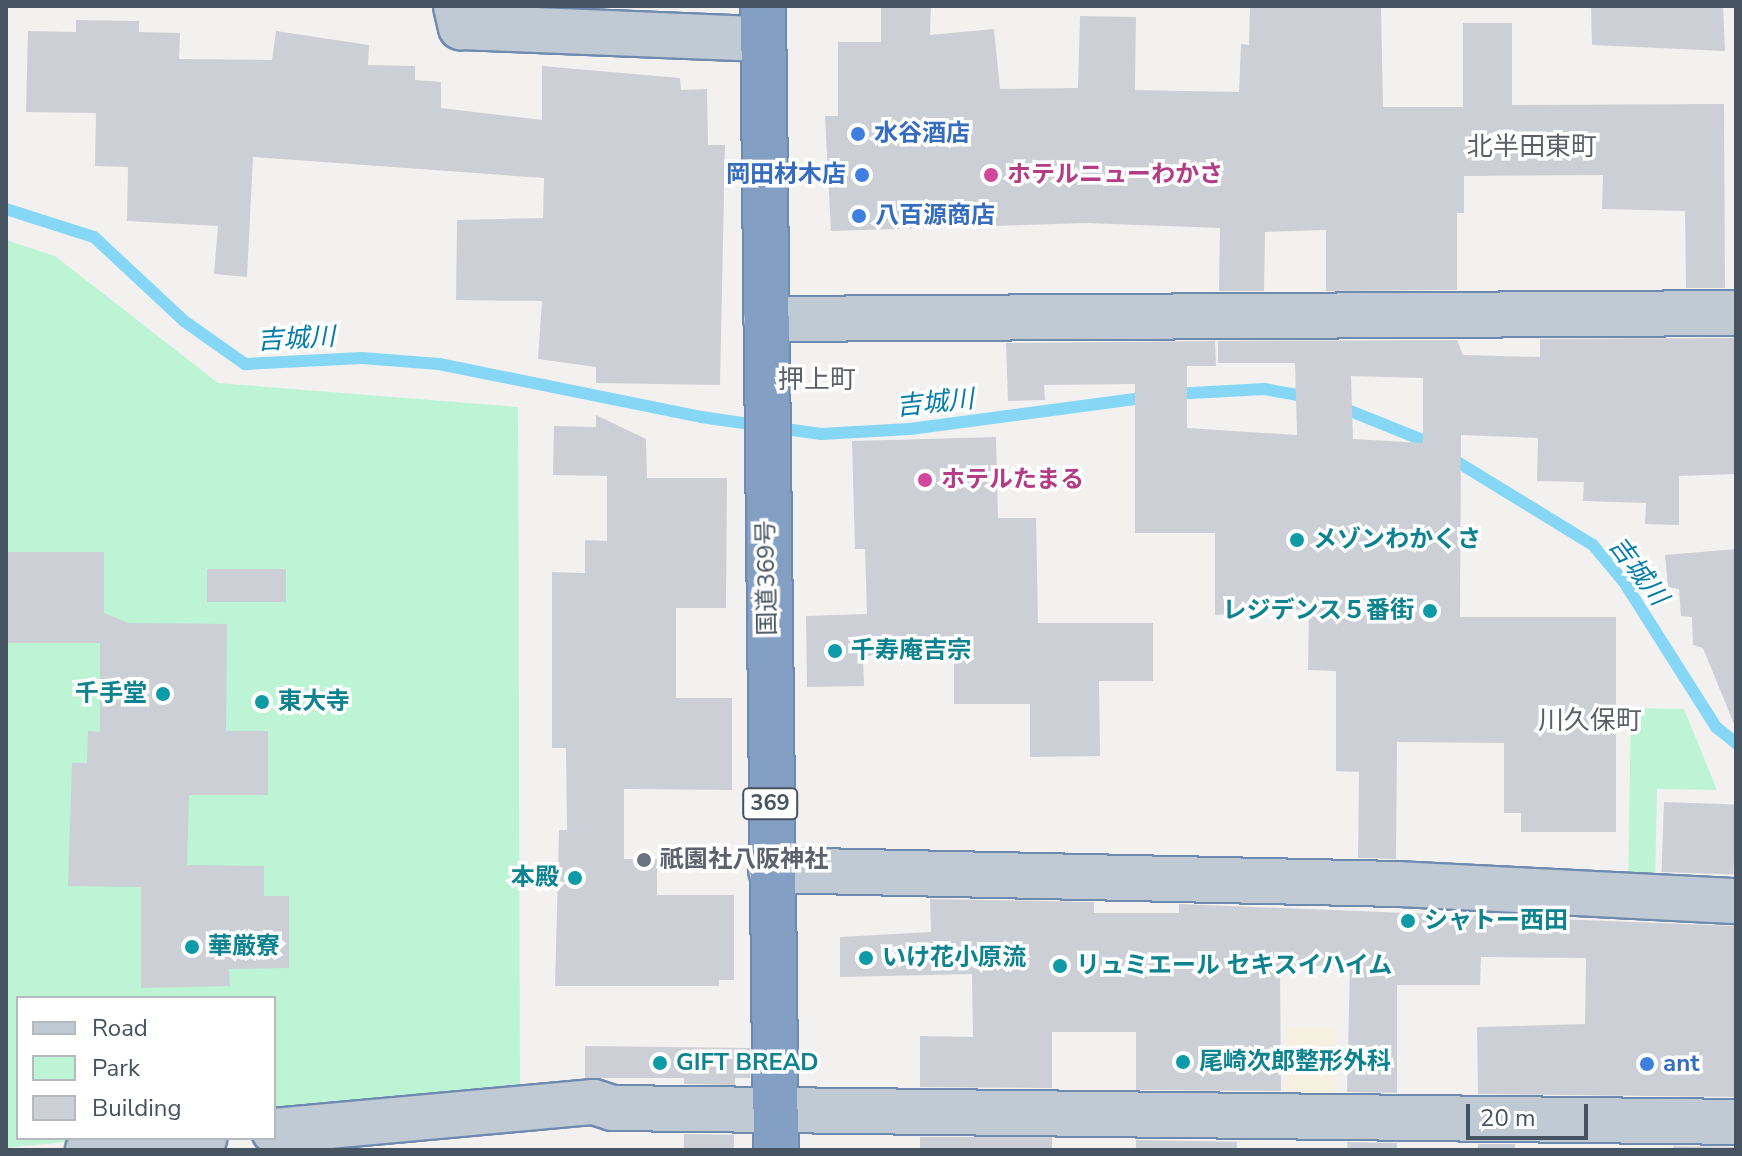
<!DOCTYPE html>
<html>
<head>
<meta charset="utf-8">
<style>
  body { margin:0 }
  #map { position:relative; width:1742px; height:1156px; overflow:hidden; background:#f3f1f0; font-family:"Nunito Sans","Noto Sans JP",sans-serif }
  div>[style] { position:absolute }
  .green>* { inset:0; background:#bcf4d5 }
  .sand>* { inset:0; background:#f5f0e0; transform-origin:0 0 }
  .stream>* { height:12px; margin:-6px; padding:0 6px; transform-origin:6px; border-radius:6px; background:#85d7f5 }
  .building>* { inset:0; background:#cccfd6; transform-origin:0 0 }
  .roads { filter:drop-shadow(2px 0 #6f8aaf) drop-shadow(-2px 0 #6f8aaf) drop-shadow(0 2px #6f8aaf) drop-shadow(0 -2px #6f8aaf) }
  .minor>* { height:44px; margin:-22px; padding:0 22px; transform-origin:22px; border-radius:22px; background:#c0cad4 }
  .highway>* { height:44px; margin:-22px; padding:0 22px; transform-origin:22px; border-radius:22px; background:#849fc4 }
  .dots>* { width:22px; height:22px; translate:-50% -50%; box-sizing:border-box; border:4px solid #fff; border-radius:50% }
  span { translate:-50% -50%; white-space:nowrap; text-align:center; line-height:1.15; -webkit-text-stroke:7px #fff; paint-order:stroke }
  .shield-label span { padding:2px 6px; background:#fff; border:2px solid; border-radius:6px; -webkit-text-stroke-width:0 }
  .shield-label { font-size:22px; color:#465360; font-weight:700 }
  .shop-label { font-size:24px; color:#366cbe; font-weight:700 }
  .left { translate:0 -50%; text-align:left }
  .right { translate:-100% -50%; text-align:right }
  .hotel-label { font-size:24px; color:#b23c85; font-weight:700 }
  .culture-label { font-size:24px; color:#0d838f; font-weight:700 }
  .street-label { font-size:24px; color:#465360 }
  .worship-label { font-size:24px; color:#5b616d; font-weight:700 }
  .neighbourhood-label { font-size:26px; color:#5c6066 }
  .water-label { font-size:26px; color:#027ca9; font-style:italic }
  .frame { position:absolute; inset:0; border:8px solid #465360; pointer-events:none }
  .legend { position:absolute; left:16px; top:996px; width:260px; height:144px; box-sizing:border-box; background:#fff; border:2px solid #b5babf; margin:0; padding:10px 14px; list-style:none; font-size:24px; color:#465360 }
  .legend li { display:flex; align-items:center; gap:16px; height:40px }
  .legend b { width:40px; border:2px solid #b5babf }
  .scale { position:absolute; left:1466px; top:1104px; width:122px; height:36px; box-sizing:border-box; border:4px solid #465360; border-top:0; padding-left:10px; font-size:24px; line-height:28px; white-space:nowrap; color:#465360; -webkit-text-stroke:6px #fff; paint-order:stroke }
</style>
</head>
<body>
<div id="map">
  <div class="green">
    <div style="clip-path:polygon(6px 240px,55px 256px,218px 383px,518px 407px,520px 1091px,274px 1119px,274px 998px,18px 998px,18px 1138px,103px 1138px,6px 1148px)"></div>
    <div style="clip-path:polygon(1631px 708px,1684px 709px,1717px 790px,1657px 789px,1655px 885px,1628px 884px)"></div>
  </div>
  <div class="sand">
    <div style="left:1286px;top:1027px;width:49px;height:79px"></div>
  </div>
  <div class="stream">
    <div style="left:6px;top:209px;width:92px;rotate:17.7deg"></div>
    <div style="left:94px;top:237px;width:123px;rotate:43deg"></div>
    <div style="left:184px;top:321px;width:75px;rotate:35.2deg"></div>
    <div style="left:245px;top:364px;width:117px;rotate:-2.9deg"></div>
    <div style="left:362px;top:358px;width:77px;rotate:4.5deg"></div>
    <div style="left:439px;top:364px;width:267px;rotate:11.4deg"></div>
    <div style="left:701px;top:417px;width:121px;rotate:8.1deg"></div>
    <div style="left:821px;top:434px;width:89px;rotate:-3.2deg"></div>
    <div style="left:910px;top:429px;width:242px;rotate:-7.6deg"></div>
    <div style="left:1173px;top:394px;width:91px;rotate:-3.1deg"></div>
    <div style="left:1264px;top:389px;width:46px;rotate:10.1deg"></div>
    <div style="left:1338px;top:406px;width:88px;rotate:21.9deg"></div>
    <div style="left:1420px;top:439px;width:203px;rotate:31.5deg"></div>
    <div style="left:1593px;top:545px;width:48px;rotate:50deg"></div>
    <div style="left:1624px;top:582px;width:172px;rotate:57.6deg"></div>
    <div style="left:1716px;top:727px;width:26px;rotate:39deg"></div>
  </div>
  <div class="building">
    <div style="clip-path:polygon(881px 6px,931px 6px,930px 35px,994px 29px,1000px 89px,1078px 88px,1080px 16px,1136px 17px,1135px 90px,1239px 92px,1241px 44px,1249px 45px,1250px 6px,1381px 6px,1383px 107px,1463px 107px,1463px 23px,1512px 23px,1512px 105px,1724px 104px,1725px 288px,1686px 288px,1685px 211px,1602px 209px,1603px 175px,1464px 176px,1464px 213px,1457px 213px,1457px 290px,1326px 291px,1326px 230px,1265px 232px,1264px 291px,1219px 291px,1220px 228px,1086px 223px,831px 231px,825px 116px,838px 116px,838px 42px,881px 42px)"></div>
    <div style="clip-path:polygon(1591px 6px,1723px 6px,1725px 51px,1592px 45px)"></div>
    <div style="clip-path:polygon(76px 20px,139px 21px,139px 32px,180px 33px,179px 59px,272px 60px,276px 31px,369px 45px,368px 65px,415px 66px,415px 80px,441px 82px,441px 108px,542px 120px,542px 66px,680px 78px,681px 90px,707px 89px,708px 145px,725px 145px,720px 385px,596px 383px,596px 367px,538px 359px,542px 301px,456px 300px,457px 220px,543px 218px,544px 178px,253px 157px,247px 277px,214px 274px,218px 226px,127px 221px,128px 167px,95px 166px,96px 113px,26px 112px,28px 31px,76px 32px)"></div>
    <div style="clip-path:polygon(evenodd,1736px 338px,1736px 474px,1679px 476px,1679px 525px,1645px 524px,1646px 503px,1583px 501px,1584px 482px,1537px 481px,1538px 438px,1461px 435px,1460px 617px,1616px 617px,1616px 832px,1521px 832px,1521px 813px,1504px 813px,1504px 743px,1397px 742px,1396px 859px,1358px 858px,1359px 772px,1336px 771px,1336px 671px,1308px 670px,1309px 609px,1215px 615px,1215px 533px,1135px 533px,1135px 384px,1044px 385px,1045px 400px,1008px 401px,1006px 343px,1215px 341px,1216px 366px,1187px 366px,1187px 428px,1297px 435px,1295px 363px,1218px 363px,1218px 341px,1457px 340px,1463px 355px,1540px 357px,1540px 339px,1736px 338px,1351px 376px,1423px 378px,1423px 443px,1353px 439px,1351px 376px)"></div>
    <div style="clip-path:polygon(596px 415px,646px 439px,647px 478px,727px 478px,726px 608px,676px 608px,676px 698px,732px 698px,732px 790px,624px 789px,624px 859px,657px 859px,657px 895px,734px 895px,734px 980px,719px 980px,719px 986px,555px 986px,559px 830px,567px 830px,566px 748px,552px 748px,552px 572px,585px 573px,585px 540px,607px 541px,607px 476px,553px 475px,554px 426px,596px 427px)"></div>
    <div style="clip-path:polygon(996px 437px,998px 518px,1036px 518px,1038px 623px,1153px 623px,1153px 681px,1099px 681px,1100px 756px,1030px 757px,1030px 704px,954px 704px,954px 655px,863px 656px,864px 686px,807px 687px,806px 616px,867px 614px,865px 549px,855px 549px,852px 441px)"></div>
    <div style="clip-path:polygon(1736px 549px,1736px 729px,1703px 648px,1693px 645px,1692px 617px,1681px 616px,1679px 589px,1668px 587px,1665px 555px)"></div>
    <div style="clip-path:polygon(7px 552px,104px 552px,104px 613px,128px 623px,227px 624px,226px 731px,268px 731px,268px 795px,189px 795px,187px 865px,264px 866px,264px 896px,289px 896px,289px 968px,229px 969px,230px 986px,141px 988px,141px 887px,68px 886px,72px 763px,87px 763px,88px 731px,100px 732px,100px 643px,7px 643px)"></div>
    <div style="left:286px;top:569px;width:33px;height:79px;rotate:90deg"></div>
    <div style="left:1664px;top:802px;width:72px;height:70px;rotate:2deg"></div>
    <div style="clip-path:polygon(930px 899px,1094px 902px,1094px 913px,1179px 913px,1179px 904px,1736px 926px,1736px 1097px,1478px 1094px,1477px 1027px,1585px 1024px,1586px 958px,1481px 957px,1480px 985px,1397px 985px,1397px 1093px,1347px 1092px,1350px 966px,1280px 966px,1281px 1091px,1136px 1090px,1136px 1032px,1052px 1032px,1052px 1088px,920px 1087px,920px 1036px,973px 1037px,972px 974px,840px 977px,840px 937px,931px 932px)"></div>
    <div style="clip-path:polygon(585px 1046px,750px 1048px,750px 1078px,735px 1078px,735px 1085px,684px 1084px,684px 1078px,585px 1078px)"></div>
    <div style="left:684px;top:1134px;width:50px;height:16px;rotate:1deg"></div>
    <div style="left:920px;top:1137px;width:132px;height:13px"></div>
    <div style="left:1136px;top:1140px;width:101px;height:10px;rotate:1deg"></div>
    <div style="clip-path:polygon(1347px 1142px,1397px 1143px,1397px 1150px,1348px 1150px)"></div>
    <div style="left:1478px;top:1144px;width:37px;height:6px"></div>
    <div style="clip-path:polygon(1673px 1146px,1736px 1147px,1736px 1150px,1673px 1150px)"></div>
  </div>
  <div class="roads">
    <div class="minor">
      <div style="left:456px;top:6px;width:22px;rotate:77deg"></div>
      <div style="left:461px;top:27px;width:302px;rotate:2.3deg"></div>
      <div style="left:766px;top:319px;width:970px;rotate:-0.35deg"></div>
      <div style="left:771px;top:870px;width:627px;rotate:1.28deg"></div>
      <div style="left:1398px;top:884px;width:338px;rotate:2.9deg"></div>
      <div style="left:274px;top:1131px;width:321px;rotate:-5.2deg"></div>
      <div style="left:594px;top:1102px;width:19px;rotate:18deg"></div>
      <div style="left:612px;top:1108px;width:1124px;rotate:0.71deg"></div>
      <div style="left:88px;top:1150px;width:117px;rotate:-5.9deg"></div>
    </div>
    <div class="highway">
      <div style="left:763px;top:6px;width:1144px;rotate:89.35deg"></div>
    </div>
  </div>
  <div class="dots">
    <div style="left:858px;top:134px;background:#3f7fe0"></div>
    <div style="left:862px;top:175px;background:#3f7fe0"></div>
    <div style="left:991px;top:175px;background:#d1479c"></div>
    <div style="left:859px;top:216px;background:#3f7fe0"></div>
    <div style="left:925px;top:480px;background:#d1479c"></div>
    <div style="left:1297px;top:540px;background:#0f9aa8"></div>
    <div style="left:1430px;top:611px;background:#0f9aa8"></div>
    <div style="left:835px;top:651px;background:#0f9aa8"></div>
    <div style="left:163px;top:694px;background:#0f9aa8"></div>
    <div style="left:262px;top:702px;background:#0f9aa8"></div>
    <div style="left:644px;top:860px;background:#6b7280"></div>
    <div style="left:575px;top:878px;background:#0f9aa8"></div>
    <div style="left:1408px;top:921px;background:#0f9aa8"></div>
    <div style="left:192px;top:947px;background:#0f9aa8"></div>
    <div style="left:866px;top:958px;background:#0f9aa8"></div>
    <div style="left:1060px;top:966px;background:#0f9aa8"></div>
    <div style="left:1183px;top:1062px;background:#0f9aa8"></div>
    <div style="left:660px;top:1063px;background:#0f9aa8"></div>
    <div style="left:1647px;top:1064px;background:#3f7fe0"></div>
  </div>
  <div class="shield-label">
    <span style="left:770px;top:804px">369</span>
  </div>
  <div class="shop-label">
    <span class="left" style="left:874px;top:134px">水谷酒店</span>
    <span class="right" style="left:846px;top:175px">岡田材木店</span>
    <span class="left" style="left:875px;top:216px">八百源商店</span>
    <span class="left" style="left:1663px;top:1064px">ant</span>
  </div>
  <div class="hotel-label">
    <span class="left" style="left:1007px;top:175px">ホテルニューわかさ</span>
    <span class="left" style="left:941px;top:480px">ホテルたまる</span>
  </div>
  <div class="culture-label">
    <span class="left" style="left:1313px;top:540px">メゾンわかくさ</span>
    <span class="right" style="left:1414px;top:611px">レジデンス５番街</span>
    <span class="left" style="left:851px;top:651px">千寿庵吉宗</span>
    <span class="right" style="left:147px;top:694px">千手堂</span>
    <span class="left" style="left:278px;top:702px">東大寺</span>
    <span class="right" style="left:559px;top:878px">本殿</span>
    <span class="left" style="left:1424px;top:921px">シャトー西田</span>
    <span class="left" style="left:208px;top:947px">華厳寮</span>
    <span class="left" style="left:882px;top:958px">いけ花小原流</span>
    <span class="left" style="left:1076px;top:966px">リュミエール セキスイハイム</span>
    <span class="left" style="left:1199px;top:1062px">尾崎次郎整形外科</span>
    <span class="left" style="left:676px;top:1063px">GIFT BREAD</span>
  </div>
  <div class="street-label">
    <span style="left:767px;top:578px;rotate:-91deg">国道369号</span>
  </div>
  <div class="worship-label">
    <span class="left" style="left:660px;top:860px">祇園社八阪神社</span>
  </div>
  <div class="neighbourhood-label">
    <span style="left:1532px;top:147px">北半田東町</span>
    <span style="left:817px;top:380px">押上町</span>
    <span style="left:1590px;top:721px">川久保町</span>
  </div>
  <div class="water-label">
    <span style="left:296px;top:339px;rotate:-3deg">吉城川</span>
    <span style="left:935px;top:403px;rotate:-6deg">吉城川</span>
    <span style="left:1638px;top:571px;rotate:53deg">吉城川</span>
  </div>
  <div class="frame"></div>
  <ul class="legend">
  <li><b style="height:10px;background:#c0cad4"></b>Road</li>
  <li><b style="height:22px;background:#bcf4d5"></b>Park</li>
  <li><b style="height:22px;background:#cccfd6"></b>Building</li>
  </ul>
  <div class="scale">20 m</div>
</div>
</body>
</html>
